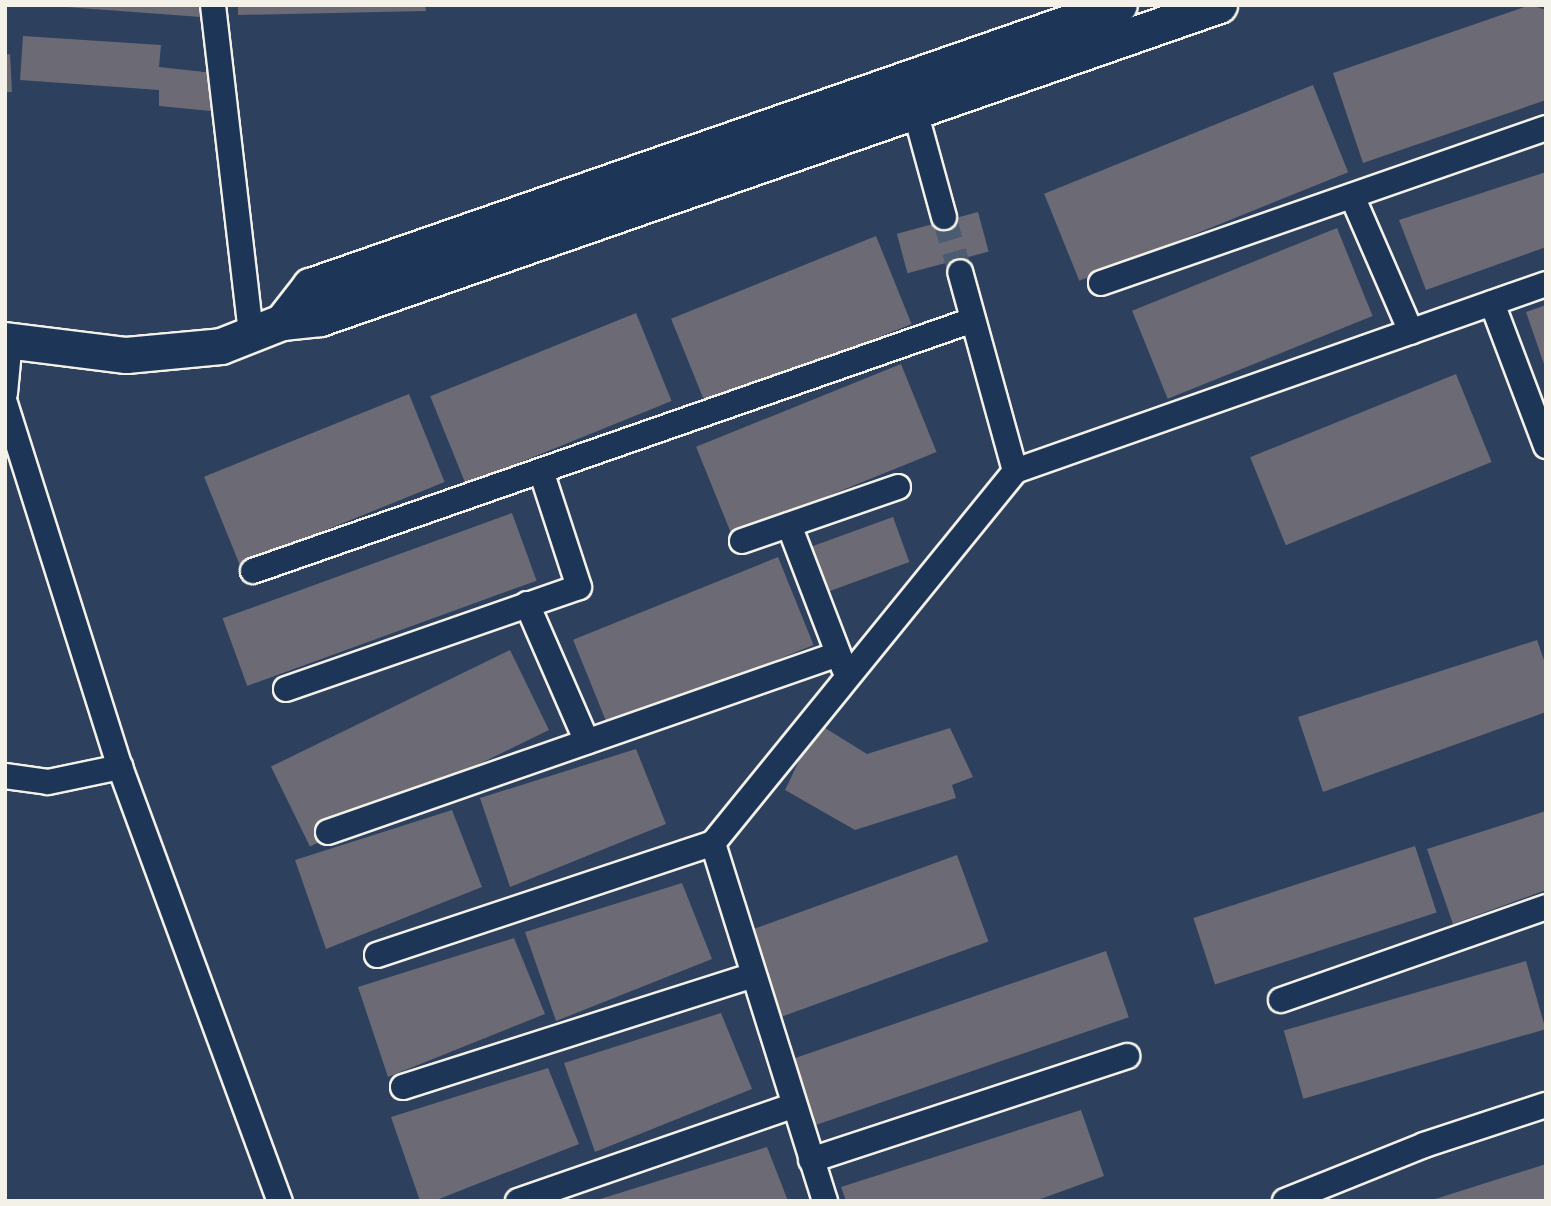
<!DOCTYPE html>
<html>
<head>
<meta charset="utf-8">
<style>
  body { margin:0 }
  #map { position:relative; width:1551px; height:1206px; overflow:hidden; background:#2d405d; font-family:"Indie Flower",sans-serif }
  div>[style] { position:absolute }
  .building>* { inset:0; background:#6b6a75; transform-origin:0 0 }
  .street-tunnel>* { height:24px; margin-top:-12px; transform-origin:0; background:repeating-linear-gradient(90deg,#4b5b72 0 24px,transparent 0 36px) }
  .roads { filter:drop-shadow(2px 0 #f4f1e8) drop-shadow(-2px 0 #f4f1e8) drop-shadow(0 2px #f4f1e8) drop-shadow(0 -2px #f4f1e8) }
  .street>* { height:24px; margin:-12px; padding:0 12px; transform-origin:12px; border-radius:12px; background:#1d3557 }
  .secondary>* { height:35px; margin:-17.5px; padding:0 17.5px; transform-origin:17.5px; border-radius:17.5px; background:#1d3557 }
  span { translate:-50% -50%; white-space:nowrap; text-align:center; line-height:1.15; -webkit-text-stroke:6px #1d3557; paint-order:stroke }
  .frame { position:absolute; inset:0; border:7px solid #f4f1e8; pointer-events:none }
</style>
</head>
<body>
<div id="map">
  <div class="building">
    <div style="clip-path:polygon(66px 5px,201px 5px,201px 17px,66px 7px)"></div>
    <div style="clip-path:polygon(238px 5px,425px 5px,426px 11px,238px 15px)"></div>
    <div style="clip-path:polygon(1530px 5px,1546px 10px,1546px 100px,1363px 163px,1333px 73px)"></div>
    <div style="clip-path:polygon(23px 36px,161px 45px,159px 67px,214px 73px,211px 111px,159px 106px,159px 90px,20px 80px)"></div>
    <div style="clip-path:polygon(10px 54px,12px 92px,5px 92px,5px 55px)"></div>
    <div style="left:1313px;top:85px;width:94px;height:290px;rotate:68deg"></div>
    <div style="clip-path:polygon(1546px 172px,1546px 247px,1426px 290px,1399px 220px)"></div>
    <div style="left:978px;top:212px;width:41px;height:84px;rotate:75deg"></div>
    <div style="left:1337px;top:228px;width:95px;height:221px;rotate:68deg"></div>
    <div style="left:876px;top:236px;width:95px;height:221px;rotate:68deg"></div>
    <div style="clip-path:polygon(1546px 305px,1546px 367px,1545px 367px,1526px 312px)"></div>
    <div style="left:636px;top:313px;width:95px;height:222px;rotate:68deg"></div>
    <div style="left:901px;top:364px;width:95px;height:221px;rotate:68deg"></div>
    <div style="left:1456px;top:374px;width:95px;height:222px;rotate:68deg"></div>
    <div style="left:409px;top:394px;width:95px;height:221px;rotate:68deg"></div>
    <div style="left:512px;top:513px;width:72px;height:308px;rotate:70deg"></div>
    <div style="left:893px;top:517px;width:48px;height:91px;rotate:70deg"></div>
    <div style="left:778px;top:557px;width:95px;height:221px;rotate:68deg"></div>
    <div style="clip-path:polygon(1537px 640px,1546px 666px,1546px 712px,1323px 792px,1298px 717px)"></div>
    <div style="left:510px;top:650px;width:89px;height:266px;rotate:64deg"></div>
    <div style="clip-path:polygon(817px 723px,867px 754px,950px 728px,973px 777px,952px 785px,956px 798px,855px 830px,785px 790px)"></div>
    <div style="clip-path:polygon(636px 749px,666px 824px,510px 887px,480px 798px)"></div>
    <div style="clip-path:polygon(452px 810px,482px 887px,326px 949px,295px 860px)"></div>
    <div style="clip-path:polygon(1546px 811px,1546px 890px,1453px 924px,1427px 849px)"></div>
    <div style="left:1415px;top:846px;width:70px;height:233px;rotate:72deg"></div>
    <div style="left:957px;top:855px;width:92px;height:229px;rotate:70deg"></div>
    <div style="clip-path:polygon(682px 883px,712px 959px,556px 1021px,525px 932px)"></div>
    <div style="clip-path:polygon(514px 938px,545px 1014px,388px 1077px,358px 987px)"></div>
    <div style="left:1106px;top:951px;width:70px;height:334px;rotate:71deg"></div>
    <div style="left:1526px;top:961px;width:71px;height:252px;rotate:74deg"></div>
    <div style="clip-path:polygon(721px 1013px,752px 1089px,595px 1152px,564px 1063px)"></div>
    <div style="clip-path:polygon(548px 1068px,579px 1144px,434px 1201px,420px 1201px,391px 1117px)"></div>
    <div style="clip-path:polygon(1081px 1110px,1104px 1176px,1035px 1201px,846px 1201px,841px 1187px)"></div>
    <div style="clip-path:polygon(767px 1147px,788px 1201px,597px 1201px,597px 1200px)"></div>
    <div style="clip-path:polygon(1546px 1164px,1546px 1201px,1432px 1201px,1432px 1200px)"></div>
  </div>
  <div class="street-tunnel">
    <div style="left:944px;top:217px;width:57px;rotate:73.8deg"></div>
  </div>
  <div class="roads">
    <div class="street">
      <div style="left:213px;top:5px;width:331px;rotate:83.4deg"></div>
      <div style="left:915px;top:111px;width:110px;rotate:74.7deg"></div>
      <div style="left:1352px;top:196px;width:148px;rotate:66.5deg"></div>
      <div style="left:1101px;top:283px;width:471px;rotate:-19.2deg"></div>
      <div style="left:1492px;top:303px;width:153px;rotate:69.3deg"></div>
      <div style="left:5px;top:393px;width:53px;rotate:-84.6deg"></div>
      <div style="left:5px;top:403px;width:382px;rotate:72.5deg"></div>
      <div style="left:120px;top:767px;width:463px;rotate:69.8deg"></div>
      <div style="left:1015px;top:471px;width:563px;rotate:-19.4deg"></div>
      <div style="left:789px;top:525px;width:153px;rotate:69deg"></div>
      <div style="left:742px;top:541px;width:165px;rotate:-19.1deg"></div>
      <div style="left:253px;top:571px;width:762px;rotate:-19.22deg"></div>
      <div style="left:527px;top:604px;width:150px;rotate:66.5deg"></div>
      <div style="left:286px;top:689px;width:310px;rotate:-19.2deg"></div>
      <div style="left:579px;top:587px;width:122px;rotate:-108.1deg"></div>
      <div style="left:5px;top:776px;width:43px;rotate:7.9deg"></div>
      <div style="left:48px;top:782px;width:74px;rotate:-11.8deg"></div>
      <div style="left:328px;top:832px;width:540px;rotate:-19.24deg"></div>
      <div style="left:377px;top:955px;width:354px;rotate:-18.4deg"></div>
      <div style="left:1281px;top:1000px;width:281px;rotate:-19.3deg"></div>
      <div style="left:403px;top:1087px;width:367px;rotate:-17.7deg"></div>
      <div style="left:811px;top:1160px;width:333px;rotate:-18.2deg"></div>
      <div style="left:518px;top:1201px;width:290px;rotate:-19.1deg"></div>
      <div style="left:825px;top:1201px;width:375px;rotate:-107.4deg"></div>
      <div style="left:713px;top:843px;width:479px;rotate:-50.9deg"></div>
      <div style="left:1015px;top:471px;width:206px;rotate:-105.4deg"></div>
      <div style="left:1285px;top:1201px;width:150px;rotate:-21.9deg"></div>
      <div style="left:1424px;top:1145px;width:128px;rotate:-18.2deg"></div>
    </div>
    <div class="secondary">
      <div style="left:282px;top:322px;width:46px;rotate:-52.1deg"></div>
      <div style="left:310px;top:286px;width:856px;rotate:-19.15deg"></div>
      <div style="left:5px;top:340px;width:122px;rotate:7.1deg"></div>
      <div style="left:126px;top:355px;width:95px;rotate:-5.4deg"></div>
      <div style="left:221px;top:346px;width:66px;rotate:-21.5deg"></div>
      <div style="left:282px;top:322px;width:38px;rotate:-6deg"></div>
      <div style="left:320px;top:318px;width:952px;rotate:-19.2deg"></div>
    </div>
  </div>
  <div class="frame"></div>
</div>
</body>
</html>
